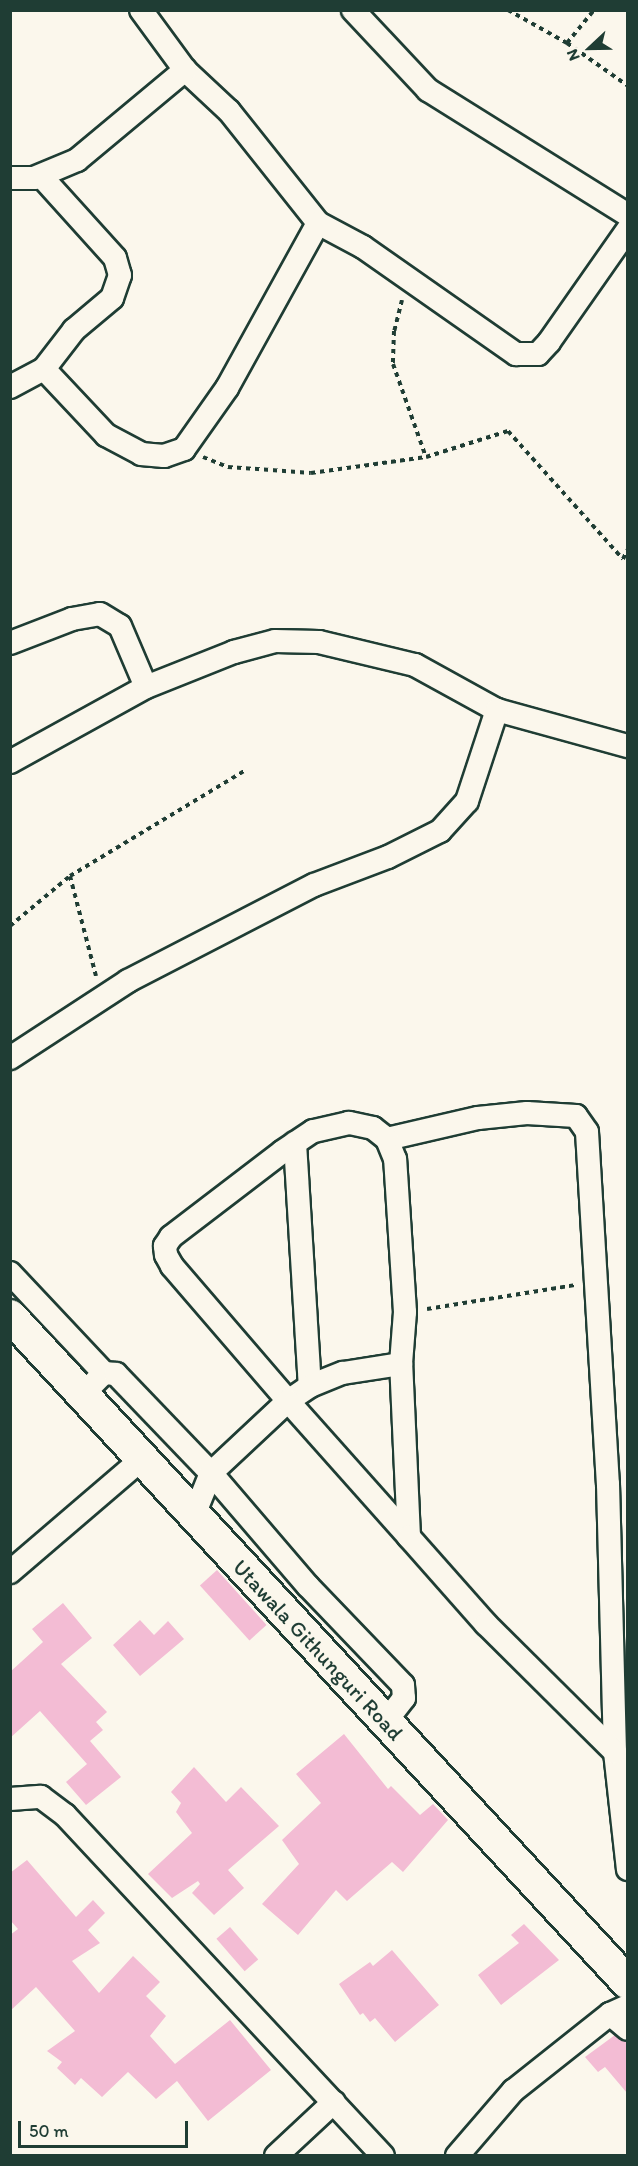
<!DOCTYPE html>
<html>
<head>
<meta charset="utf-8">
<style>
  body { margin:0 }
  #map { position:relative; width:638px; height:2166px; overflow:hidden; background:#fbf7ec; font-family:Itim,sans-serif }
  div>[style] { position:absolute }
  .building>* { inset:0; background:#f3bcd4; transform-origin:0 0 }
  .path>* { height:4px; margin-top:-2px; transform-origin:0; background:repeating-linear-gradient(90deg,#1f3d34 0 4.5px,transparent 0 9px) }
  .roads { filter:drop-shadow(2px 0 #1f3d34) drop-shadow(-2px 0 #1f3d34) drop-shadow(0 2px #1f3d34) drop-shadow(0 -2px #1f3d34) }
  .street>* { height:22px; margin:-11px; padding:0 11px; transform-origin:11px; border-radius:11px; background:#fbf7ec }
  .secondary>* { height:32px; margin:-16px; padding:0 16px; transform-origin:16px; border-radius:16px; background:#fbf7ec }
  span { translate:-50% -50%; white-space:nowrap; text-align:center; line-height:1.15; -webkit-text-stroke:4.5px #fbf7ec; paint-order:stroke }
  .street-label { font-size:22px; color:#1f3d34 }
  .frame { position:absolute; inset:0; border:12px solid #1f3d34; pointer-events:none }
  .north { position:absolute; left:560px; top:18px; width:60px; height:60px; -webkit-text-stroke:4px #fbf7ec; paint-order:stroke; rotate:248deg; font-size:16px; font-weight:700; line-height:24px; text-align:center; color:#1f3d34 }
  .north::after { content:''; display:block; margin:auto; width:21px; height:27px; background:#1f3d34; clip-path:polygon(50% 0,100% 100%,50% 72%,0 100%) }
  .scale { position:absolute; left:18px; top:2121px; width:170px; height:27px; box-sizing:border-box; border:3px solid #1f3d34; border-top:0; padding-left:8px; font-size:18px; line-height:21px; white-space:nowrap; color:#1f3d34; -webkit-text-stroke:4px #fbf7ec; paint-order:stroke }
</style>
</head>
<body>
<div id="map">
  <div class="building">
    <div style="left:217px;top:1570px;width:74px;height:23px;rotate:48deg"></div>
    <div style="clip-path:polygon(63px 1603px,92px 1638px,61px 1664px,107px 1712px,96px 1722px,103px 1730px,90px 1741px,121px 1777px,86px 1805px,66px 1782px,87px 1764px,40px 1711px,10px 1738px,10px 1672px,43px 1642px,32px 1629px)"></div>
    <div style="clip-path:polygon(140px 1620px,154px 1635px,168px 1621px,184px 1639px,140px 1676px,113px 1645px)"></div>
    <div style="clip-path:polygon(344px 1734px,388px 1789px,391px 1786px,420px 1815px,433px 1804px,448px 1820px,403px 1872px,392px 1862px,347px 1901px,336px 1890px,298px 1935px,262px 1904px,299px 1864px,282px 1840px,321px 1803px,296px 1774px)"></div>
    <div style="clip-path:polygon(194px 1767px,226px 1802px,241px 1787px,279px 1826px,228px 1870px,244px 1888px,214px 1915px,192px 1893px,200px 1884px,198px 1881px,172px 1898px,148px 1874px,192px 1833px,176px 1812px,181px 1803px,171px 1792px)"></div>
    <div style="clip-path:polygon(27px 1860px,76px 1917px,93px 1900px,105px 1913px,88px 1930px,100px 1943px,72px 1961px,99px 1993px,133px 1956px,160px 1982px,146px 1996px,166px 2016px,150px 2036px,175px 2064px,230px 2020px,271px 2070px,208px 2121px,177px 2081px,156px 2099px,128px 2072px,102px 2097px,81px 2078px,75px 2085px,57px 2068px,62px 2062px,47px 2051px,75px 2031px,36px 1987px,10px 2011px,10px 1935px,18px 1929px,10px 1920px,10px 1873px)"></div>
    <div style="clip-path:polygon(524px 1924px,559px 1960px,501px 2005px,478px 1975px,519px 1943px,511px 1935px)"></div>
    <div style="left:230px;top:1927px;width:43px;height:18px;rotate:49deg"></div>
    <div style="clip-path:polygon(392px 1950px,439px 2005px,395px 2042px,375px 2018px,370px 2022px,363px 2013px,360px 2015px,339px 1984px,370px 1962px,373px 1966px)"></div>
    <div style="clip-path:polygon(615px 2035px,627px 2042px,627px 2093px,605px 2067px,598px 2072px,585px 2057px)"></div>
  </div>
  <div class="path">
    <div style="left:508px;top:10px;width:68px;rotate:29.2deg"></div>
    <div style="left:567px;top:43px;width:75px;rotate:35.2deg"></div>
    <div style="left:567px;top:43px;width:43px;rotate:-50.7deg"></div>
    <div style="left:402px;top:300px;width:32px;rotate:104deg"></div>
    <div style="left:394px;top:331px;width:33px;rotate:92deg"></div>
    <div style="left:393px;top:364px;width:99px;rotate:70.5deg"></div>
    <div style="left:203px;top:457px;width:27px;rotate:22deg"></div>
    <div style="left:228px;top:467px;width:83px;rotate:4.1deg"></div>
    <div style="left:311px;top:473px;width:116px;rotate:-7.9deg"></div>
    <div style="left:426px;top:457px;width:86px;rotate:-17.6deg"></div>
    <div style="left:508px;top:431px;width:172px;rotate:48.1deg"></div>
    <div style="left:623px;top:559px;width:11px;rotate:-63deg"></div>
    <div style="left:10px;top:926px;width:78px;rotate:-39.8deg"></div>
    <div style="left:96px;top:976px;width:103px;rotate:-104.6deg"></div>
    <div style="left:70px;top:876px;width:205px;rotate:-31.1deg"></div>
    <div style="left:427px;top:1309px;width:151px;rotate:-9.2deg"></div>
  </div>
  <div class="roads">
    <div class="street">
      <div style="left:353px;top:10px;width:110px;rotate:46.8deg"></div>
      <div style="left:428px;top:90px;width:236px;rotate:32deg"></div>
      <div style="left:185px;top:70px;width:60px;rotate:43deg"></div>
      <div style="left:229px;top:111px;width:143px;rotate:51.5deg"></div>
      <div style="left:318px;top:223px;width:51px;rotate:28.1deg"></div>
      <div style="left:363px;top:247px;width:187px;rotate:35deg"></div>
      <div style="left:516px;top:354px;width:22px"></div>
      <div style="left:538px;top:354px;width:16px;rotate:-47deg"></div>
      <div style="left:549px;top:342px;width:138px;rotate:-55deg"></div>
      <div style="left:41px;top:176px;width:110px;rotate:47.9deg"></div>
      <div style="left:115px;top:258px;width:18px;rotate:74deg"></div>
      <div style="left:120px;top:275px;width:24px;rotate:109deg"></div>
      <div style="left:112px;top:298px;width:50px;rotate:139.9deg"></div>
      <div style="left:74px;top:330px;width:49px;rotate:127.6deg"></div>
      <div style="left:44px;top:369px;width:91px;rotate:46.8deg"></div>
      <div style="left:106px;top:435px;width:40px;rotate:28deg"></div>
      <div style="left:141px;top:454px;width:23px;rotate:5deg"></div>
      <div style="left:164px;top:456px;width:21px;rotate:-19deg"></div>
      <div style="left:184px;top:449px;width:75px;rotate:-54.8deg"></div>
      <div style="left:227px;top:388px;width:188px;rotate:-61.1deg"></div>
      <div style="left:10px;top:178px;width:24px"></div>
      <div style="left:34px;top:178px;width:47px;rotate:-22.7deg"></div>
      <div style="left:77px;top:160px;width:141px;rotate:-39.8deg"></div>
      <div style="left:185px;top:70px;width:74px;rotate:-126.3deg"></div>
      <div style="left:10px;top:387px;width:38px;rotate:-28deg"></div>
      <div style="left:10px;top:643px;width:66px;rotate:-21.2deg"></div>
      <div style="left:72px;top:619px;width:28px;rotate:-10deg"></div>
      <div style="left:100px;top:614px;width:23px;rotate:31deg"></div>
      <div style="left:120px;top:626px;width:66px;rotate:66.9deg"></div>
      <div style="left:10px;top:762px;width:155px;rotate:-28.9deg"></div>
      <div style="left:146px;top:687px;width:95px;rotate:-21.7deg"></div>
      <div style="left:234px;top:652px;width:42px;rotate:-15deg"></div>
      <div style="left:275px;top:641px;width:44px;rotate:1.3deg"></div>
      <div style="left:319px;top:642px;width:99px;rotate:13.5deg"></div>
      <div style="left:415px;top:665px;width:94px;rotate:28.8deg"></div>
      <div style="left:497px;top:710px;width:136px;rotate:15.4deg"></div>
      <div style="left:10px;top:1058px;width:141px;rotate:-33.1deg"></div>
      <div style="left:128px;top:981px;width:209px;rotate:-27.3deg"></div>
      <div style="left:314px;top:885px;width:79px;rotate:-20.7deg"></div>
      <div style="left:388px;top:857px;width:58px;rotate:-26.6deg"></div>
      <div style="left:440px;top:831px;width:40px;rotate:-48deg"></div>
      <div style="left:467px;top:801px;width:96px;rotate:-71.8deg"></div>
      <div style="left:387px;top:1139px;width:93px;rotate:-13deg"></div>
      <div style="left:478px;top:1118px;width:49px;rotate:-5.8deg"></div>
      <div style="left:527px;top:1113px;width:49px;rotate:3.5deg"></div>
      <div style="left:576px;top:1116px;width:19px;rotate:55deg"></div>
      <div style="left:587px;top:1132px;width:353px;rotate:86.6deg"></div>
      <div style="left:608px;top:1484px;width:268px;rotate:88.5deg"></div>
      <div style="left:615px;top:1752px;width:118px;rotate:83.7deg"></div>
      <div style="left:295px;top:1143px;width:243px;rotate:86.5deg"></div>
      <div style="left:10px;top:1273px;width:137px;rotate:46.8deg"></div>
      <div style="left:82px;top:1395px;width:31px;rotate:-45deg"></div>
      <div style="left:104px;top:1373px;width:12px;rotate:5deg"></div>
      <div style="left:116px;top:1374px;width:137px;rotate:46.2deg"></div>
      <div style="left:211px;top:1473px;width:149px;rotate:49.4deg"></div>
      <div style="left:308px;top:1586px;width:137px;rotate:46.2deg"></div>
      <div style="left:403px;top:1685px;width:13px;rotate:86deg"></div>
      <div style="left:404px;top:1698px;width:31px;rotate:128deg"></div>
      <div style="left:194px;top:1515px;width:45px;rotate:-68deg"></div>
      <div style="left:211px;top:1473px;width:105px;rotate:-43.1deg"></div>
      <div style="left:288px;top:1401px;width:27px;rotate:-34deg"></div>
      <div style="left:310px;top:1386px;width:35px;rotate:-22deg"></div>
      <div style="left:343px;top:1373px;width:59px;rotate:-8.8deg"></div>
      <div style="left:409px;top:1537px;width:173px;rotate:-92.6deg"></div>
      <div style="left:401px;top:1364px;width:52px;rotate:-85.6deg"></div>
      <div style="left:405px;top:1312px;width:153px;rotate:-93.7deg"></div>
      <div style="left:395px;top:1159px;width:22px;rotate:-112deg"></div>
      <div style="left:387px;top:1139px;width:18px;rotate:-142deg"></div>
      <div style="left:373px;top:1128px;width:25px;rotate:-168deg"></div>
      <div style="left:349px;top:1123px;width:37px;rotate:167deg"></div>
      <div style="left:313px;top:1131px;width:37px;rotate:146deg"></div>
      <div style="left:282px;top:1152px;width:140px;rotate:142.6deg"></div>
      <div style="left:171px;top:1237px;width:11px;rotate:124deg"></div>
      <div style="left:165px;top:1246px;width:9px;rotate:84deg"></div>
      <div style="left:166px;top:1255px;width:13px;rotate:61deg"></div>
      <div style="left:172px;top:1266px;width:178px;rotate:49.3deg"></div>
      <div style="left:288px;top:1401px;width:182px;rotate:48.3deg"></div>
      <div style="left:409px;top:1537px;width:116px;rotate:48.5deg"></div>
      <div style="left:486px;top:1624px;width:182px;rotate:44.8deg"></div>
      <div style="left:10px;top:1572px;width:174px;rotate:-40.6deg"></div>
      <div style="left:10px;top:1799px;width:31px;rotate:-4deg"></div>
      <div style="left:41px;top:1797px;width:30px;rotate:37deg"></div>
      <div style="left:65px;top:1815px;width:466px;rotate:47deg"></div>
      <div style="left:610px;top:2014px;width:23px;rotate:40deg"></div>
      <div style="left:276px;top:2156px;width:79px;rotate:-43deg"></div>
      <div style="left:457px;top:2156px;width:86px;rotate:-49.3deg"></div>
      <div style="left:513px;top:2091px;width:124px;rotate:-38.4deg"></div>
      <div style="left:610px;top:2014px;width:20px;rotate:-24deg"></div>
    </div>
    <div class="secondary">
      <div style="left:10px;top:1316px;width:909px;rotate:47.18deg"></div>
    </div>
  </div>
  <div class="street-label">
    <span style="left:318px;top:1650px;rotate:47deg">Utawala Githunguri Road</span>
  </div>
  <div class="frame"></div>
  <div class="north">N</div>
  <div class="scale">50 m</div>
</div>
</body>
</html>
